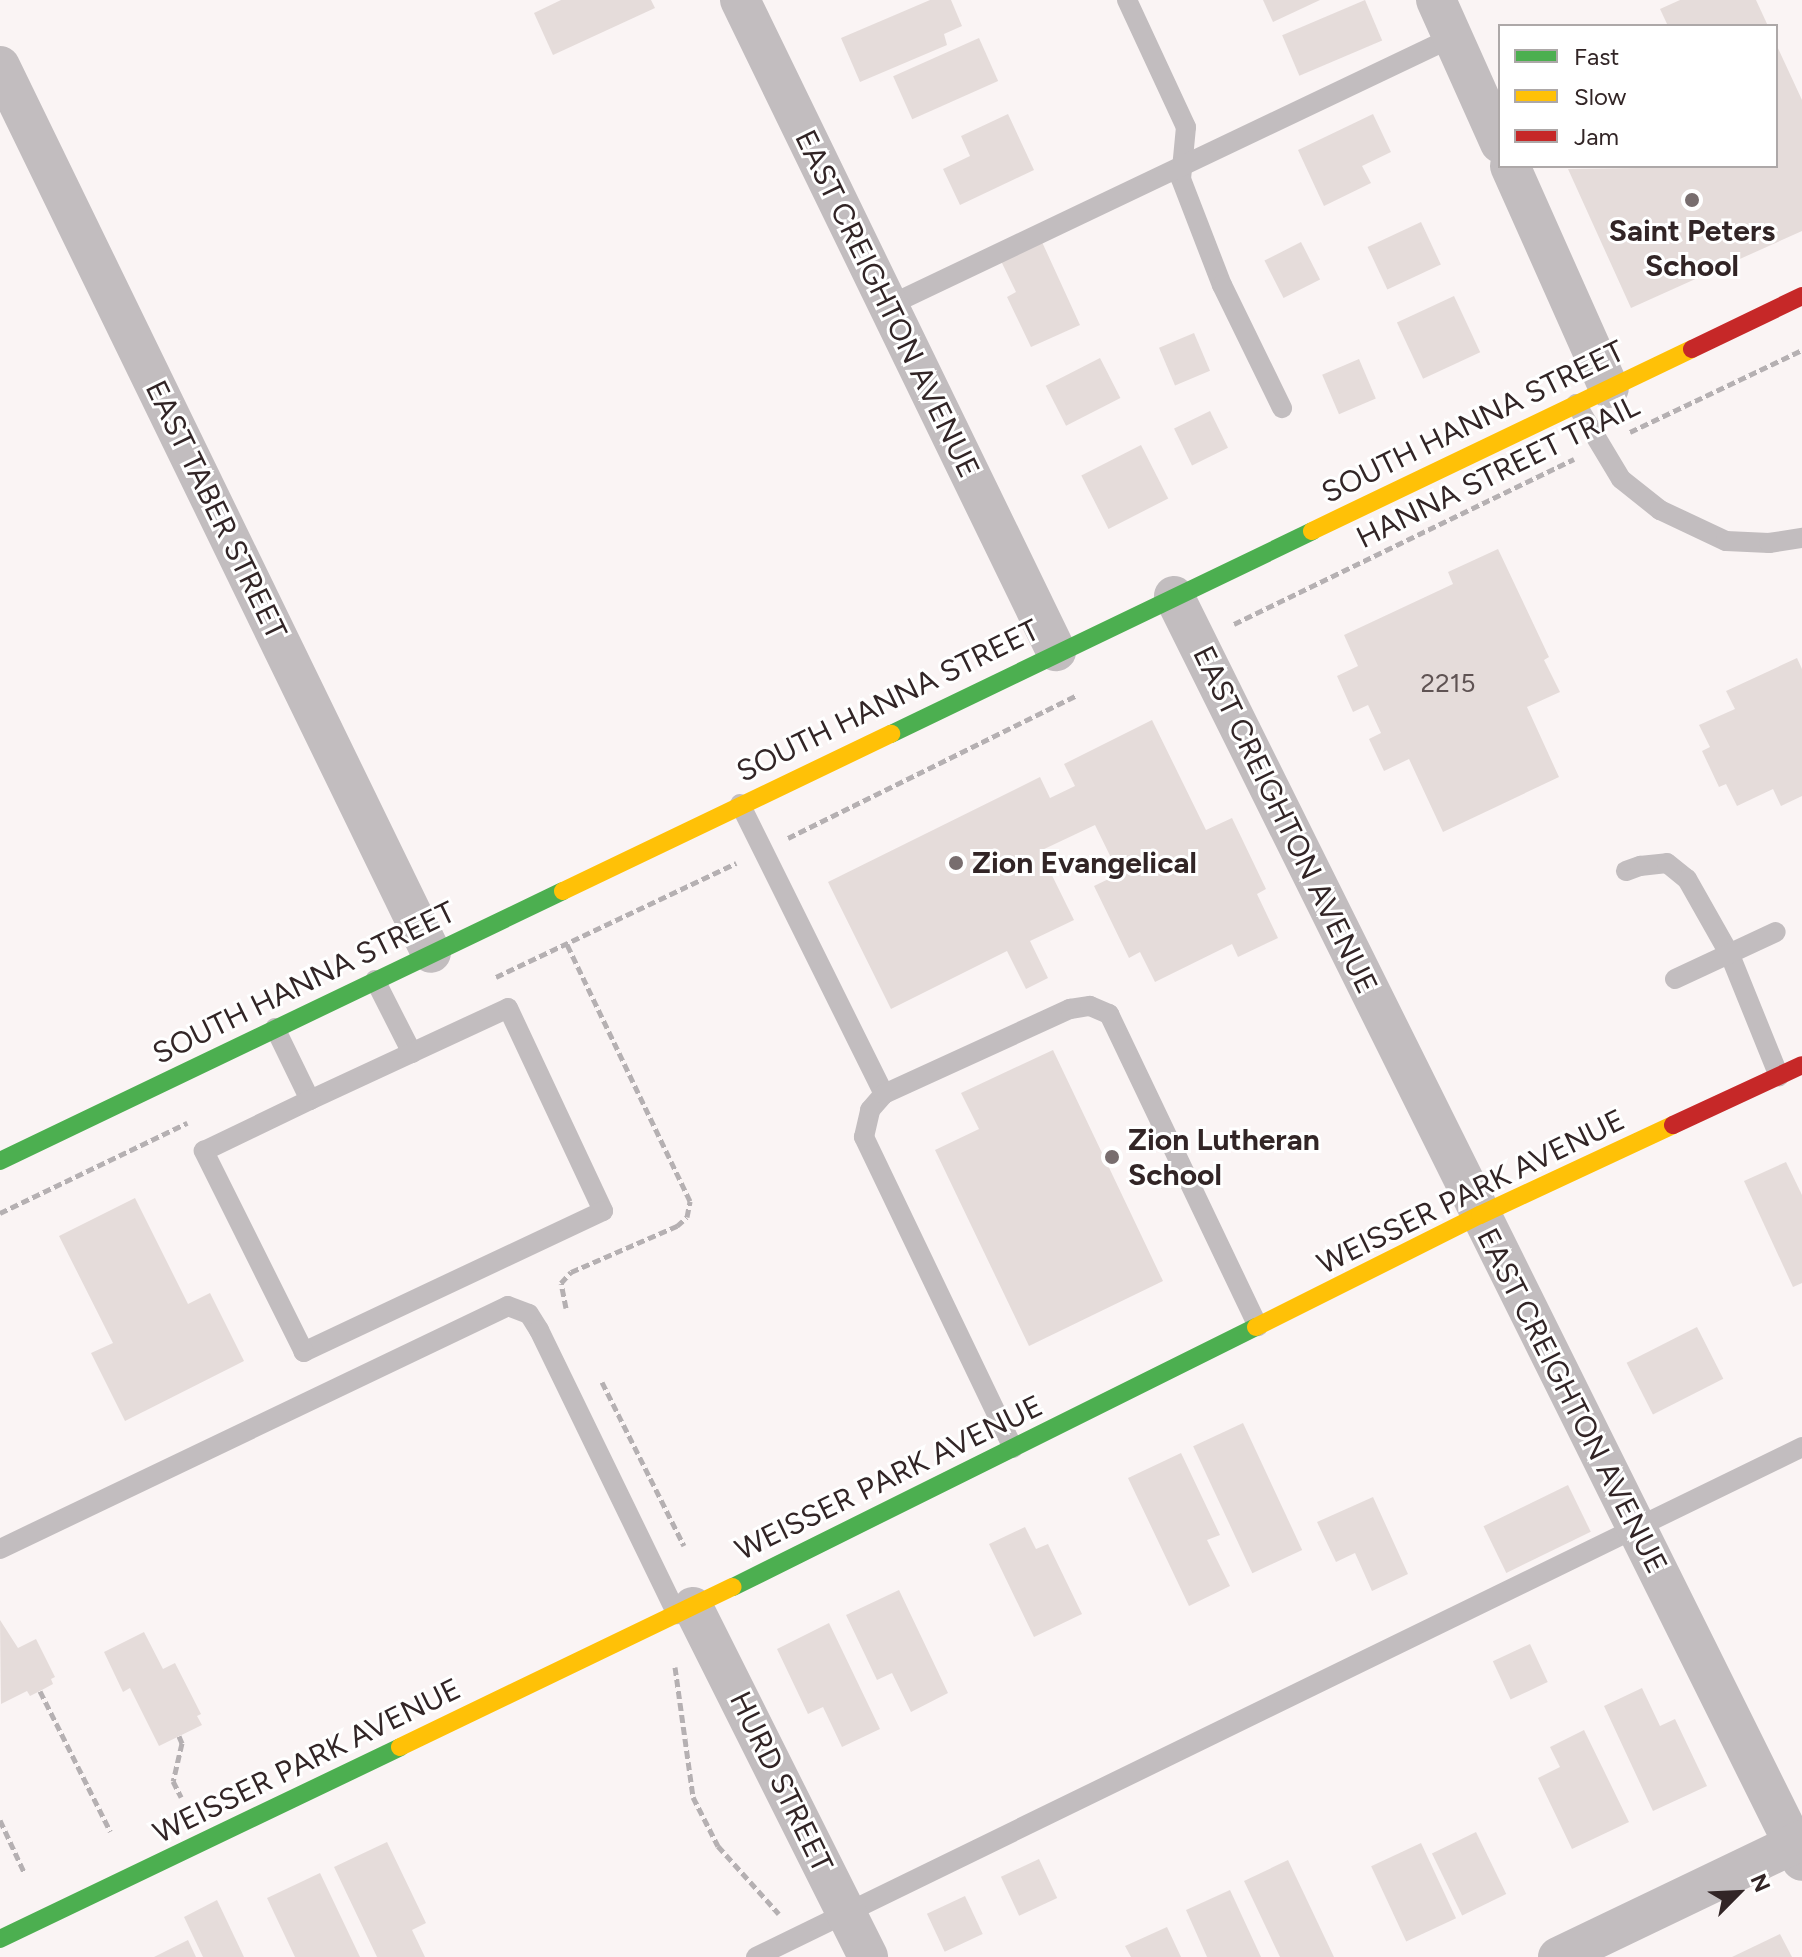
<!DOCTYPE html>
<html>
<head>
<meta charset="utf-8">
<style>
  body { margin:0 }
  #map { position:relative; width:1802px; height:1957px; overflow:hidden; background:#faf4f4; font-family:Figtree,sans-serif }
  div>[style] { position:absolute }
  .building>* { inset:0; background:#e5dcda; transform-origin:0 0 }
  .path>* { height:5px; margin-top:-2.5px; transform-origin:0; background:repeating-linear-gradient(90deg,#b5b0b2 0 8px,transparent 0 12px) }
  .lane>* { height:20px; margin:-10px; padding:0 10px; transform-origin:10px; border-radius:10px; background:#c2bdbf }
  .street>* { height:40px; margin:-20px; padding:0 20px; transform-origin:20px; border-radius:20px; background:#c2bdbf }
  .fast>* { height:18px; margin:-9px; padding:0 9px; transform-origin:9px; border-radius:9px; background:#4caf50 }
  .slow>* { height:18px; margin:-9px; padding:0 9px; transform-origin:9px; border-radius:9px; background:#ffc107 }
  .jam>* { height:18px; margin:-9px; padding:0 9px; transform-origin:9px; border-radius:9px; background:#c62828 }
  .dots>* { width:22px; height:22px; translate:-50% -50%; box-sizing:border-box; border:4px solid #fff; border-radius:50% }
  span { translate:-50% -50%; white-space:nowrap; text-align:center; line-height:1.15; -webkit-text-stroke:6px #fff; paint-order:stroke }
  .number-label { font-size:26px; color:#5f5353 }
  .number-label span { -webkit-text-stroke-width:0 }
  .poi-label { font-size:30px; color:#322526; font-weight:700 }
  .left { translate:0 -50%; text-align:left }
  .street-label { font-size:30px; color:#322526 }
  .legend { position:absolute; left:1498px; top:24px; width:280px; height:144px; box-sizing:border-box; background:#fff; border:2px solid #ada8a8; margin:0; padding:10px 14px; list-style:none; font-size:24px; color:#322526 }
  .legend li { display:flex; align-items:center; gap:16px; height:40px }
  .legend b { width:40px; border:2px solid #ada8a8 }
  .north { position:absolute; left:1698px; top:1853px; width:80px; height:80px; -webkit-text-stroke:6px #fff; paint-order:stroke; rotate:66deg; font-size:22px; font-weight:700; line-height:32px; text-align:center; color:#322526 }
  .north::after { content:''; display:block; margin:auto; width:28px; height:36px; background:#322526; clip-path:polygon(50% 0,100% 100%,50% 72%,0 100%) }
</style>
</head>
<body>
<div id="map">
  <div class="building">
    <div style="clip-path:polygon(561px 0,651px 0,655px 8px,553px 55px,534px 13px)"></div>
    <div style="clip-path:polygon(930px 0,951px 0,962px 26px,944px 34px,947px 45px,860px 82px,841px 38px)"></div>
    <div style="clip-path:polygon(1263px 0,1320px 0,1273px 22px)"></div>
    <div style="left:1365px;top:0;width:44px;height:90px;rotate:67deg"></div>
    <div style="clip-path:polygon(1680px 0,1756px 0,1768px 26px,1668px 26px,1660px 9px)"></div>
    <div style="left:979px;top:38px;width:47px;height:94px;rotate:66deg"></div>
    <div style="clip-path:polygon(1776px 44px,1802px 100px,1802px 231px,1631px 308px,1568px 169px,1776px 166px)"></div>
    <div style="clip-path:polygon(1008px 114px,1034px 170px,960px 205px,943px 169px,970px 156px,961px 136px)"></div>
    <div style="clip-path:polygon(1373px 114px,1391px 152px,1362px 166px,1371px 183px,1324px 206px,1298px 150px)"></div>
    <div style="left:1421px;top:222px;width:47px;height:59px;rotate:65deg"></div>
    <div style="clip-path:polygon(1042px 242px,1080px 325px,1031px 347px,1007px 297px,1016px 292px,1001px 261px)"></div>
    <div style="left:1301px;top:242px;width:42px;height:41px;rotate:63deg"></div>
    <div style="left:1454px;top:296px;width:62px;height:63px;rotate:65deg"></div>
    <div style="left:1194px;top:333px;width:41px;height:38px;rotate:67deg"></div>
    <div style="left:1100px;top:358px;width:45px;height:61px;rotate:63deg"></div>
    <div style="left:1359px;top:359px;width:43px;height:40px;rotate:67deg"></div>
    <div style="left:1210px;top:411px;width:41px;height:40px;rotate:64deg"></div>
    <div style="left:1141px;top:445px;width:60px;height:67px;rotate:63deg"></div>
    <div style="clip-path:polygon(1498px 549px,1549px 657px,1544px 660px,1560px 692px,1527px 707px,1559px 777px,1443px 832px,1409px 759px,1384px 771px,1369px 739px,1381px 733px,1368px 705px,1353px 712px,1337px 676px,1358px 666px,1344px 635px,1453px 584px,1448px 572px)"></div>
    <div style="clip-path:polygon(1797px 658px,1802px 669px,1802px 796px,1781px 806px,1773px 789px,1737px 806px,1726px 784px,1719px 787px,1702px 751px,1710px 747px,1699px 725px,1735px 709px,1726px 691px)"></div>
    <div style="clip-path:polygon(1152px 720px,1206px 830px,1232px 818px,1266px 889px,1257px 894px,1278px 938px,1238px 957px,1232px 944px,1155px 982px,1140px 952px,1129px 958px,1094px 886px,1119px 874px,1095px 825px,1040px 851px,1074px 920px,1030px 941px,1048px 978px,1026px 989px,1007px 951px,891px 1009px,828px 882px,1040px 777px,1050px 798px,1075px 786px,1064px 764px)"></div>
    <div style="clip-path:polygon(1053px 1050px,1163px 1281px,1029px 1346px,935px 1150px,979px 1129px,961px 1093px)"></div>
    <div style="clip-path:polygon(1786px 1162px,1802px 1195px,1802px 1283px,1793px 1287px,1744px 1181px)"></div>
    <div style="clip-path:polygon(135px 1198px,188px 1304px,210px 1293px,244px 1361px,125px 1421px,91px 1353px,113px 1343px,59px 1236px)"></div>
    <div style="left:1697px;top:1327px;width:58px;height:79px;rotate:63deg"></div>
    <div style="left:1243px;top:1423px;width:140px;height:55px;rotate:65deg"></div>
    <div style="clip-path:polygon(1181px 1453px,1220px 1535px,1207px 1540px,1230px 1586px,1189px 1606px,1128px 1478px)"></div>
    <div style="left:1568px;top:1485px;width:52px;height:94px;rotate:64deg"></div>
    <div style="clip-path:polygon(1373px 1497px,1408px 1574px,1372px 1591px,1355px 1553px,1336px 1562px,1317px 1522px)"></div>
    <div style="clip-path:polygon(1025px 1527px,1036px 1549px,1048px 1544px,1082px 1614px,1034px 1637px,989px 1544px)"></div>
    <div style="clip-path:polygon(899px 1590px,948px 1693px,911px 1712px,892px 1673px,877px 1680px,846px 1615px)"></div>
    <div style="clip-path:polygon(0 1620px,18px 1648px,36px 1639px,55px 1677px,51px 1679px,53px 1684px,40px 1691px,30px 1696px,27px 1691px,1px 1704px)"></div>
    <div style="clip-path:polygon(829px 1623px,880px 1729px,842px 1747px,823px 1707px,808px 1714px,777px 1649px)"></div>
    <div style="clip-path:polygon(144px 1632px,163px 1669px,175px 1663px,201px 1714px,197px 1716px,202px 1725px,159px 1746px,130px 1688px,123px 1692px,104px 1652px)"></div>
    <div style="left:1530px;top:1644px;width:42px;height:41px;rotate:65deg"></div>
    <div style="clip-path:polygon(1642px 1688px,1660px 1726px,1675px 1719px,1707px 1786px,1653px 1811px,1604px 1706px)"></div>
    <div style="clip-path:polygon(1584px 1730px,1629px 1822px,1572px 1849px,1538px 1778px,1560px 1767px,1550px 1747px)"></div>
    <div style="left:1476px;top:1832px;width:69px;height:49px;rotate:64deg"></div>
    <div style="clip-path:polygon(387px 1842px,426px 1923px,412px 1930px,425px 1957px,377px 1957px,334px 1867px)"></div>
    <div style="left:1421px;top:1843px;width:83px;height:55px;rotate:65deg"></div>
    <div style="left:1039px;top:1859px;width:43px;height:42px;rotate:65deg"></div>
    <div style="clip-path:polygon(1288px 1860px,1334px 1957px,1280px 1957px,1244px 1881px)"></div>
    <div style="clip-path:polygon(320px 1873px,360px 1957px,295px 1957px,267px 1898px)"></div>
    <div style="clip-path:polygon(1230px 1890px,1261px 1957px,1207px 1957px,1186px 1910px)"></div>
    <div style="left:965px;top:1896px;width:42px;height:42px;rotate:65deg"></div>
    <div style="clip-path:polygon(217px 1900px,244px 1957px,203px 1957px,184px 1917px)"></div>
    <div style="clip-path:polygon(1167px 1927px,1181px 1957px,1131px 1957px,1125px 1946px)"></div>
    <div style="clip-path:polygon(1780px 1934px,1792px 1957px,1732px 1957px)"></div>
    <div style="clip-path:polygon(188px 1940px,196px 1957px,154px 1957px)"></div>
  </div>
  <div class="path">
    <div style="left:1630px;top:432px;width:191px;rotate:-25.5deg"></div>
    <div style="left:1234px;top:624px;width:378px;rotate:-25.9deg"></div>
    <div style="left:788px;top:838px;width:322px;rotate:-26.3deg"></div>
    <div style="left:496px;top:977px;width:266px;rotate:-25.4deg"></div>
    <div style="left:0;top:1213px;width:208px;rotate:-25.7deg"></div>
    <div style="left:566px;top:1308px;width:25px;rotate:-101deg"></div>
    <div style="left:561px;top:1283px;width:15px;rotate:-48deg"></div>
    <div style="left:571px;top:1272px;width:116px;rotate:-23.5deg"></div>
    <div style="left:677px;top:1226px;width:13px;rotate:-42deg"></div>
    <div style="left:687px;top:1217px;width:16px;rotate:-79deg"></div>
    <div style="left:690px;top:1201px;width:285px;rotate:-115.6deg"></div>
    <div style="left:602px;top:1382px;width:183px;rotate:63.4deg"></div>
    <div style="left:675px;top:1667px;width:131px;rotate:82.1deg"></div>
    <div style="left:693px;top:1797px;width:55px;rotate:63deg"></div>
    <div style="left:718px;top:1846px;width:91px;rotate:48.1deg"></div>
    <div style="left:40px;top:1691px;width:157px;rotate:63.4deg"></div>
    <div style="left:179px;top:1736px;width:8px;rotate:67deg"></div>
    <div style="left:182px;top:1743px;width:39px;rotate:103deg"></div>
    <div style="left:173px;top:1781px;width:18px;rotate:63deg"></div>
    <div style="left:0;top:1820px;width:57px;rotate:65.2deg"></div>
  </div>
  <div class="lane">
    <div style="left:1127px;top:0;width:140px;rotate:65.1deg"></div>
    <div style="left:1186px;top:127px;width:52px;rotate:95.5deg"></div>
    <div style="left:1181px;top:179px;width:114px;rotate:68.9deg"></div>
    <div style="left:1222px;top:285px;width:137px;rotate:64deg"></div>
    <div style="left:888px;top:306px;width:626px;rotate:-25.46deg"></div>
    <div style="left:1576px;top:404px;width:87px;rotate:59deg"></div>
    <div style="left:1621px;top:479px;width:50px;rotate:38.5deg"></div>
    <div style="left:1660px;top:510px;width:73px;rotate:25.2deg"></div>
    <div style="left:1726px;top:541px;width:43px;rotate:2.7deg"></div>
    <div style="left:1769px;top:543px;width:33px;rotate:-9deg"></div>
    <div style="left:740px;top:804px;width:324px;rotate:63.6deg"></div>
    <div style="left:1626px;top:871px;width:15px;rotate:-20deg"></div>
    <div style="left:1640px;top:866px;width:27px;rotate:-6deg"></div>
    <div style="left:1667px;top:863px;width:26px;rotate:39deg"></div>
    <div style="left:1687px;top:879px;width:87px;rotate:60.5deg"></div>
    <div style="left:1730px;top:955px;width:131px;rotate:68deg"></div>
    <div style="left:1675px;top:979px;width:111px;rotate:-25deg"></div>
    <div style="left:375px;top:980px;width:82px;rotate:63.1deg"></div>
    <div style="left:275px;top:1028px;width:80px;rotate:64.1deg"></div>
    <div style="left:310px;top:1100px;width:218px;rotate:-24.9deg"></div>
    <div style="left:508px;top:1008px;width:224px;rotate:64.9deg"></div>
    <div style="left:603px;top:1211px;width:331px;rotate:154.8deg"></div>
    <div style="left:304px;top:1352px;width:225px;rotate:-116.5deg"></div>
    <div style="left:204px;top:1151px;width:118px;rotate:-25.7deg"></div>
    <div style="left:1013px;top:1448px;width:345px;rotate:-115.6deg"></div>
    <div style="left:864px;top:1137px;width:28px;rotate:-77deg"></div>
    <div style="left:870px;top:1110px;width:21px;rotate:-49deg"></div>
    <div style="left:884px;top:1094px;width:205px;rotate:-24.6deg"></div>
    <div style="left:1070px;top:1009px;width:20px;rotate:-9deg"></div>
    <div style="left:1090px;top:1006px;width:21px;rotate:23deg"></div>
    <div style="left:1109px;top:1014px;width:346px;rotate:64.5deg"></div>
    <div style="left:0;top:1549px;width:563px;rotate:-25.56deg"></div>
    <div style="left:508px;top:1306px;width:22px;rotate:21deg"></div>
    <div style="left:529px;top:1314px;width:19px;rotate:58deg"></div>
    <div style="left:539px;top:1330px;width:316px;rotate:64.1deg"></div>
    <div style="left:756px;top:1957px;width:1164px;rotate:-25.99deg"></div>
  </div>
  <div class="street">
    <div style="left:740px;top:0;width:724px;rotate:64.11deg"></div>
    <div style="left:1436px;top:0;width:157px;rotate:65.9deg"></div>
    <div style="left:0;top:66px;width:986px;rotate:64.08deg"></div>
    <div style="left:1510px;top:166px;width:243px;rotate:66deg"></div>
    <div style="left:1174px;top:596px;width:1412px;rotate:63.6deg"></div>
    <div style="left:693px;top:1607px;width:391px;rotate:63.4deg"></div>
    <div style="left:1558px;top:1957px;width:271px;rotate:-25.6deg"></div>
  </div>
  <div class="fast">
    <div style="left:891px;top:734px;width:467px;rotate:-25.7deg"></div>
    <div style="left:0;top:1161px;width:624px;rotate:-25.62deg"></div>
    <div style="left:733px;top:1587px;width:584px;rotate:-26.43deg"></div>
    <div style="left:0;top:1939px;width:444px;rotate:-25.6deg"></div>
  </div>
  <div class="slow">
    <div style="left:1312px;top:531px;width:421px;rotate:-25.6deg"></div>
    <div style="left:563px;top:891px;width:364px;rotate:-25.6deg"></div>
    <div style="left:1256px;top:1327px;width:250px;rotate:-26.6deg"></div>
    <div style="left:1480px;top:1215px;width:213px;rotate:-25deg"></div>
    <div style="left:400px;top:1747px;width:369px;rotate:-25.7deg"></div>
  </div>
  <div class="jam">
    <div style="left:1692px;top:349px;width:122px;rotate:-25.7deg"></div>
    <div style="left:1673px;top:1125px;width:142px;rotate:-24.9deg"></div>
  </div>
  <div class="dots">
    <div style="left:1692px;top:200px;background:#786d6e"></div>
    <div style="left:956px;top:863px;background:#786d6e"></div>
    <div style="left:1112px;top:1157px;background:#786d6e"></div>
  </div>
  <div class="number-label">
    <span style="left:1448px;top:684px">2215</span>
  </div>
  <div class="poi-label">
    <span style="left:1692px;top:248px">Saint Peters<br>School</span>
    <span class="left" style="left:972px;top:863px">Zion Evangelical</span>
    <span class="left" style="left:1128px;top:1157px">Zion Lutheran<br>School</span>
  </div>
  <div class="street-label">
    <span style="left:887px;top:304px;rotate:64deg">EAST CREIGHTON AVENUE</span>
    <span style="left:1473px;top:422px;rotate:-26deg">SOUTH HANNA STREET</span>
    <span style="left:1498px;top:472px;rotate:-26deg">HANNA STREET TRAIL</span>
    <span style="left:216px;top:510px;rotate:64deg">EAST TABER STREET</span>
    <span style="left:888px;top:701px;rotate:-26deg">SOUTH HANNA STREET</span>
    <span style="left:1285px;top:820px;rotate:64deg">EAST CREIGHTON AVENUE</span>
    <span style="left:304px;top:983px;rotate:-26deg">SOUTH HANNA STREET</span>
    <span style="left:1471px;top:1192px;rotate:-26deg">WEISSER PARK AVENUE</span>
    <span style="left:1572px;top:1401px;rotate:63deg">EAST CREIGHTON AVENUE</span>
    <span style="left:889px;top:1478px;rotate:-26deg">WEISSER PARK AVENUE</span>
    <span style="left:307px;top:1761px;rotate:-26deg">WEISSER PARK AVENUE</span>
    <span style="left:781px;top:1782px;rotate:64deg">HURD STREET</span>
  </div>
  <ul class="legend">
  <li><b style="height:10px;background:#4caf50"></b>Fast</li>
  <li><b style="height:10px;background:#ffc107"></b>Slow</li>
  <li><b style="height:10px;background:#c62828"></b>Jam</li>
  </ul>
  <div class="north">N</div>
</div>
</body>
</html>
